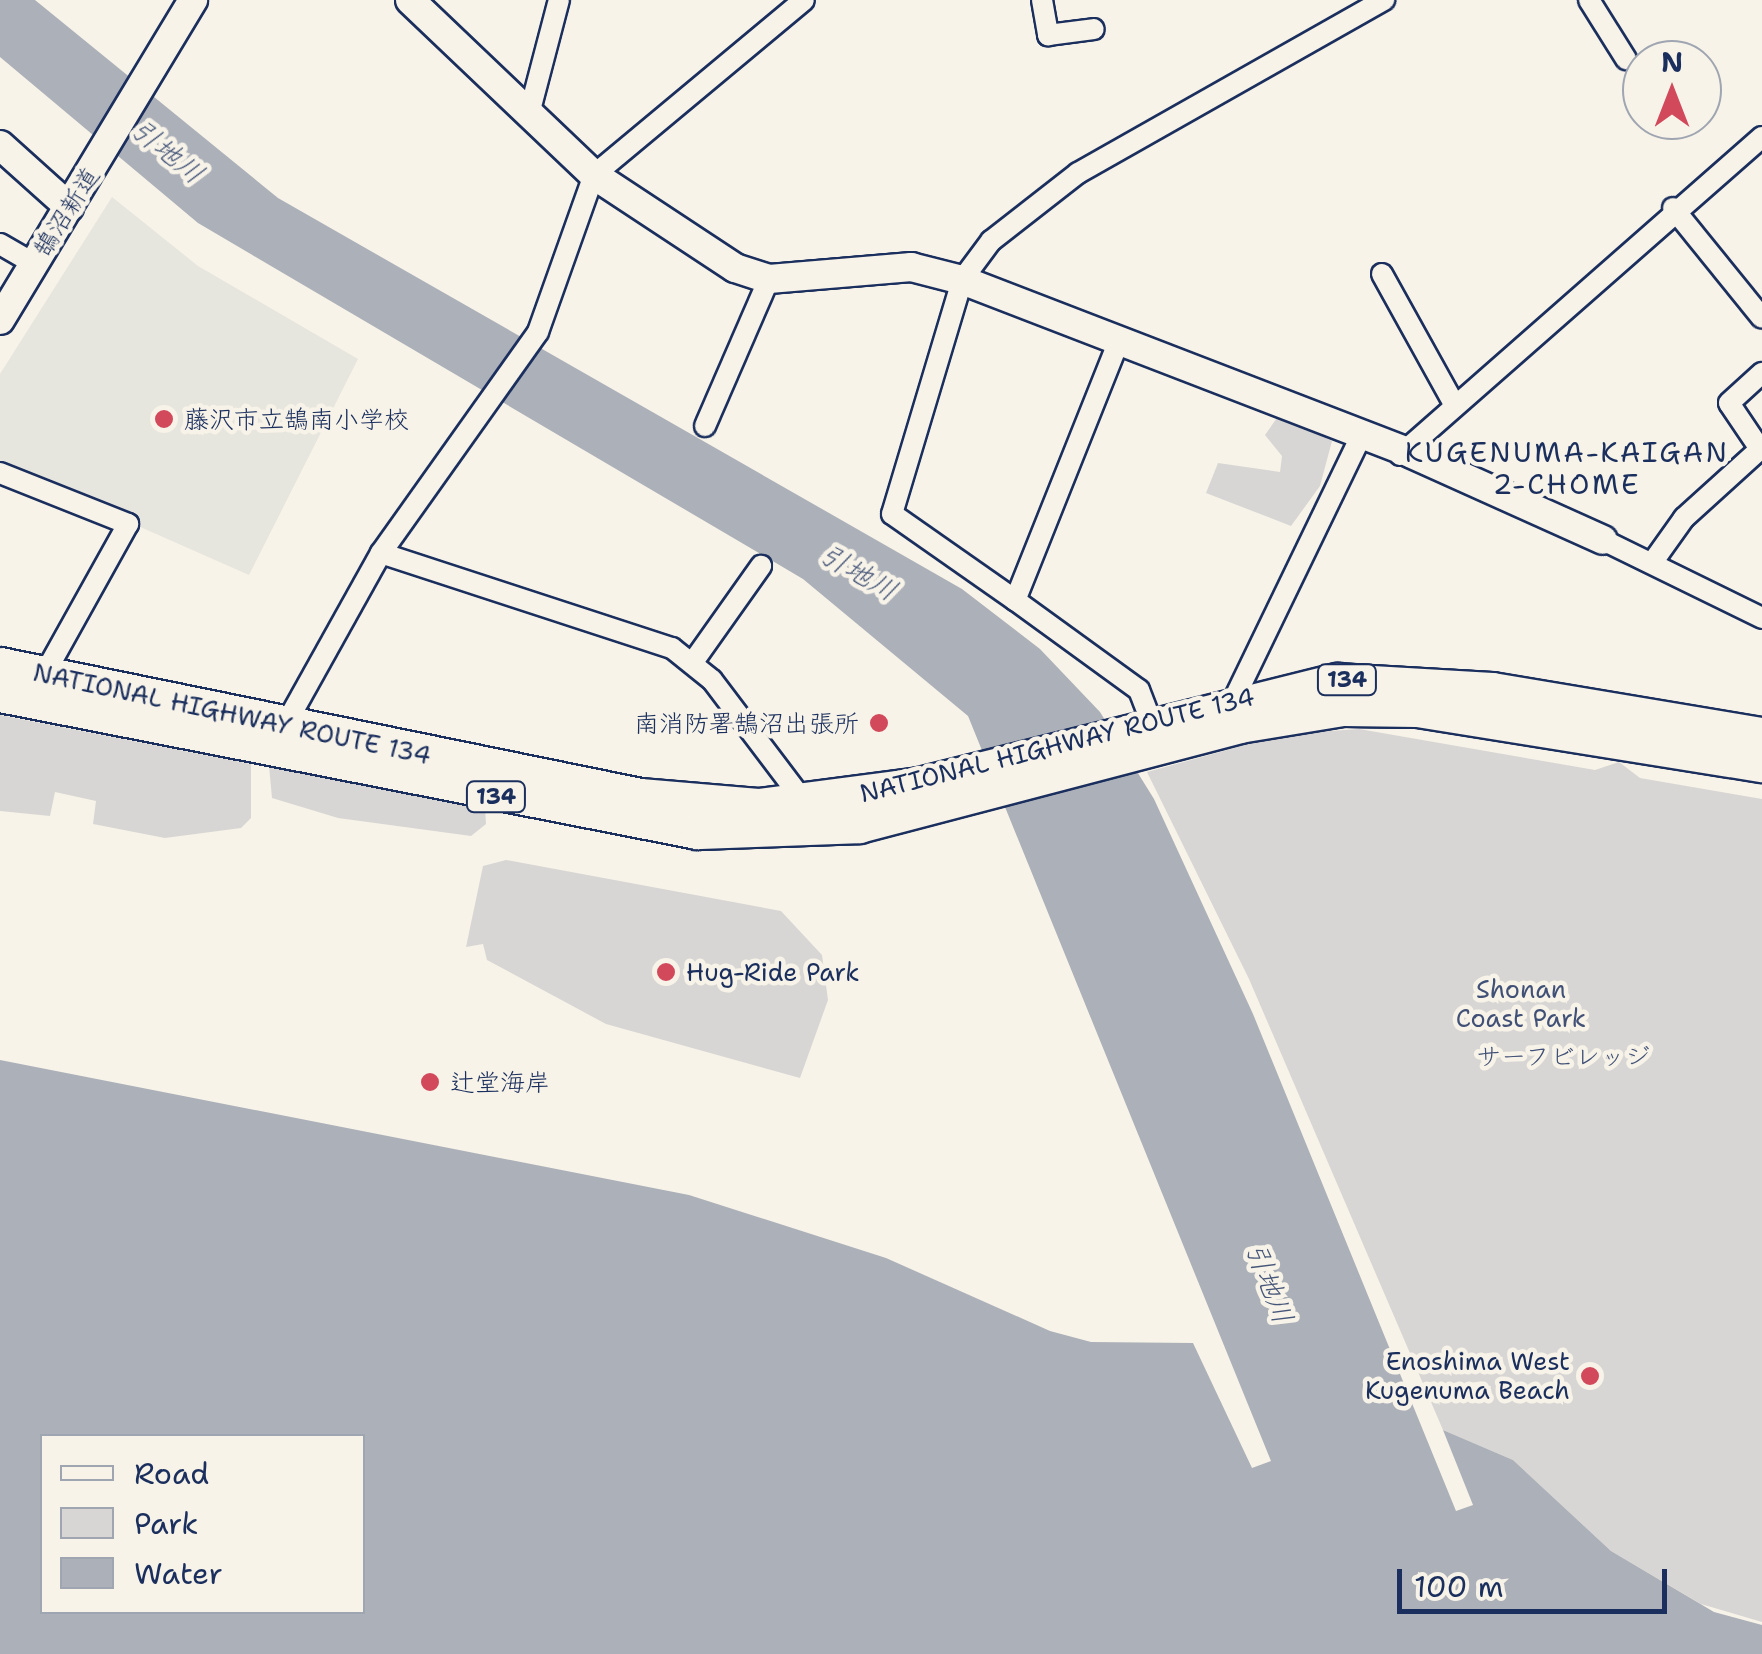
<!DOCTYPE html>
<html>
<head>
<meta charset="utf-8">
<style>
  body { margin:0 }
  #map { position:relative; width:1762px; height:1654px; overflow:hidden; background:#f7f3e8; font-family:"Shantell Sans","Klee One",sans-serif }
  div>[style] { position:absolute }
  .built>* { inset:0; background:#e6e5de }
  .green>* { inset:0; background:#d7d6d4 }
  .water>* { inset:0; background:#acb0b9 }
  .roads { filter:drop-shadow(2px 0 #1b2f5e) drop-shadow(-2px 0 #1b2f5e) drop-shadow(0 2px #1b2f5e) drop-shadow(0 -2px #1b2f5e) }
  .minor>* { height:20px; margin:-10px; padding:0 10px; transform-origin:10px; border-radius:10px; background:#f7f3e8 }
  .tertiary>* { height:28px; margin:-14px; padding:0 14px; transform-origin:14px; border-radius:14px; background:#f7f3e8 }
  .trunk>* { height:35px; margin:-17.5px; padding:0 17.5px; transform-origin:17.5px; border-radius:17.5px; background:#f7f3e8 }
  .dots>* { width:28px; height:28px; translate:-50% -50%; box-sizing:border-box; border:5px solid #f7f3e8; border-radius:50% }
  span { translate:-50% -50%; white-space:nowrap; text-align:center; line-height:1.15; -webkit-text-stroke:9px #f7f3e8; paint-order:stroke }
  .shield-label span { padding:2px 8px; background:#f7f3e8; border:2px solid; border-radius:8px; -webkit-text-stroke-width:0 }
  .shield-label { font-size:22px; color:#1b2f5e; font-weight:700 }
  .street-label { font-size:25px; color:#1b2f5e }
  .poi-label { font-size:25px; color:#1b2f5e }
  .left { translate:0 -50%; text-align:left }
  .right { translate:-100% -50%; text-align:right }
  .park-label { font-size:25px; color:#415076 }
  .water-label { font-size:28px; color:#465679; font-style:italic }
  .neighbourhood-label { font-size:28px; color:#1b2f5e; letter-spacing:2.5px }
  .legend { position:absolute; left:40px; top:1434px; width:325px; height:180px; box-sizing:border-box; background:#f7f3e8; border:2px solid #9fa5b1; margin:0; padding:12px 18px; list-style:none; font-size:30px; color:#1b2f5e }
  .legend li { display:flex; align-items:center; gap:20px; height:50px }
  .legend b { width:50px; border:2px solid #9fa5b1 }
  .north { position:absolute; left:1622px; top:40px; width:100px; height:100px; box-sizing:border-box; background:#f7f3e8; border:2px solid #9fa5b1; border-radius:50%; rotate:0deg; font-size:28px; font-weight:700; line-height:40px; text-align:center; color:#1b2f5e }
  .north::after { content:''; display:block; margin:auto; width:35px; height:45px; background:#d1495b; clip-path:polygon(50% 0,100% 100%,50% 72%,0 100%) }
  .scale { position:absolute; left:1397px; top:1569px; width:270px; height:45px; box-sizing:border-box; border:5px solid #1b2f5e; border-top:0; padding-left:12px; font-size:30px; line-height:35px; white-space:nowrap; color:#1b2f5e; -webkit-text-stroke:8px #f7f3e8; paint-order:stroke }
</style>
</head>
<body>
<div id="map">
  <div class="built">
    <div style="clip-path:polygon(112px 197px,198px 266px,358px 359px,249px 575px,0 465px,0 374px)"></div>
  </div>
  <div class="green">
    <div style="clip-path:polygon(1279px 415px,1332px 441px,1320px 486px,1291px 526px,1206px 493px,1218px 463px,1280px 472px,1282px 456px,1265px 435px)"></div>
    <div style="clip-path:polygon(0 715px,251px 764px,251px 818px,241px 828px,165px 838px,93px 824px,96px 801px,55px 792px,50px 816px,0 811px)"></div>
    <div style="clip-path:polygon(1359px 729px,1595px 770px,1619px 762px,1640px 778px,1762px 799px,1762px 1622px,1701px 1604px,1611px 1551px,1513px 1460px,1443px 1430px,1249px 979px,1147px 772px,1286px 734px)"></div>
    <div style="clip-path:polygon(269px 766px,485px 808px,486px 824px,471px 836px,338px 818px,272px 798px)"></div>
    <div style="clip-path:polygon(506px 860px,781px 911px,822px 955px,828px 1000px,800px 1078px,606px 1024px,487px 960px,483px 944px,466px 947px,483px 866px)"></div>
  </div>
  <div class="water">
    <div style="clip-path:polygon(evenodd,0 0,35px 0,278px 198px,962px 589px,1040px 649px,1100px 712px,1154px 799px,1253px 1014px,1456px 1511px,1473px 1505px,1443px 1430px,1513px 1460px,1611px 1551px,1714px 1612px,1762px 1625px,1762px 1654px,0 1654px,0 1060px,689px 1195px,886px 1258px,1050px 1331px,1091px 1342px,1193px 1343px,1252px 1468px,1271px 1461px,968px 716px,803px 579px,198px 223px,0 57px,0 0,42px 1436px,362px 1436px,362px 1612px,42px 1612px,42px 1436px)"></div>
  </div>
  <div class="roads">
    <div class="minor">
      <div style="left:1042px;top:0;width:36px;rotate:80deg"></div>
      <div style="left:1048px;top:35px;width:46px;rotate:-7.4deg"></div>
      <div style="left:1589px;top:0;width:70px;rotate:57.9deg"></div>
      <div style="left:529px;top:114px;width:118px;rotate:-75.3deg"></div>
      <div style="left:1673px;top:208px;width:141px;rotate:51deg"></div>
      <div style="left:0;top:244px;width:39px;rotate:30deg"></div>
      <div style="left:1382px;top:274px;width:149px;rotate:61deg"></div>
      <div style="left:1118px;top:343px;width:277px;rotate:111.8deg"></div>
      <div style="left:1015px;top:600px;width:153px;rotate:36deg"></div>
      <div style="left:1139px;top:690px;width:47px;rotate:68.9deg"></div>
      <div style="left:705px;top:426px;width:160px;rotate:-66.5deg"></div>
      <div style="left:1400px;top:455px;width:482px;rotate:-41.3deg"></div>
      <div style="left:0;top:473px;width:138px;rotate:21.7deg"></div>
      <div style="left:128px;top:524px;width:173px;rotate:119.1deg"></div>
      <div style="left:1603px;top:540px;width:177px;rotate:26.1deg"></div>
      <div style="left:381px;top:553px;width:306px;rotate:18.1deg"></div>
      <div style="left:672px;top:648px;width:51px;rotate:38.7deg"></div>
      <div style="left:712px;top:680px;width:154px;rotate:52.9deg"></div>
      <div style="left:1652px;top:563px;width:55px;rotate:-54.6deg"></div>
      <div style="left:1684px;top:518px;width:103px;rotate:-42.2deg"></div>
      <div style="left:1760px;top:449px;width:55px;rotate:-124deg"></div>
      <div style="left:1729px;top:403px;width:45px;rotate:-42.3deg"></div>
      <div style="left:1015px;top:600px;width:150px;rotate:-145deg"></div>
      <div style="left:892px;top:514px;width:244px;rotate:-73.3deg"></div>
      <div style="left:962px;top:280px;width:49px;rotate:-53.4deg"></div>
      <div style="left:991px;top:241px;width:110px;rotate:-38deg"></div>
      <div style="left:1078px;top:173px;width:352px;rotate:-29.5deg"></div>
      <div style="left:693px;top:662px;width:118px;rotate:-54.7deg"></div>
      <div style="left:1234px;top:699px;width:288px;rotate:-64.2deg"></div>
      <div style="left:283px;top:729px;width:201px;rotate:-60.9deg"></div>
      <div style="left:381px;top:553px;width:271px;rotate:-54.6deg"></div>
      <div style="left:538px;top:332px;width:167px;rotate:-70.4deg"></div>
      <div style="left:594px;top:175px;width:273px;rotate:-39.8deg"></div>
    </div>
    <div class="tertiary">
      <div style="left:410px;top:0;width:254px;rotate:43.6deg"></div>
      <div style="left:594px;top:175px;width:169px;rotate:33.4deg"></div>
      <div style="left:735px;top:268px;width:36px;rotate:18deg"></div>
      <div style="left:769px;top:279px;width:143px;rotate:-4.8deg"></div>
      <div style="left:911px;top:267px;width:53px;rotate:14.3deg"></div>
      <div style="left:962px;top:280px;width:482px;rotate:21.1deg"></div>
      <div style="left:1412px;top:454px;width:209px;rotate:24.2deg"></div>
      <div style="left:0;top:145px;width:93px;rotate:41.9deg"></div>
      <div style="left:0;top:320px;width:374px;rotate:-58.9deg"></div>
    </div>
    <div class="trunk">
      <div style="left:0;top:665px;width:653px;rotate:11.57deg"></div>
      <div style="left:640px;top:796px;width:118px;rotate:4.8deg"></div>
      <div style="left:758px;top:806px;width:162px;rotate:-7.4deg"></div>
      <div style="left:919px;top:785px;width:431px;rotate:-14deg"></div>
      <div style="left:1337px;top:681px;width:155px;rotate:3.3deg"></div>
      <div style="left:1492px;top:690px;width:274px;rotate:9.5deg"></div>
      <div style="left:0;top:694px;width:710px;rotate:11.12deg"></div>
      <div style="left:697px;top:831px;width:162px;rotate:-2.1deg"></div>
      <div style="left:859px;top:825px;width:393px;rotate:-14.7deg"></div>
      <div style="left:1239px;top:725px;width:105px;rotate:-9.3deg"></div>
      <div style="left:1343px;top:708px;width:74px;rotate:0.8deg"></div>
      <div style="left:1417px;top:709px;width:349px;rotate:9.1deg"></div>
    </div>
  </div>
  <div class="dots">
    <div style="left:164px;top:419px;background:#d1495b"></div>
    <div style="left:879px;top:723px;background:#d1495b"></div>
    <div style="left:666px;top:972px;background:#d1495b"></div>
    <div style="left:430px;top:1082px;background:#d1495b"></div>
    <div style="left:1590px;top:1376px;background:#d1495b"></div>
  </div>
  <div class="shield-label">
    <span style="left:1347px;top:680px">134</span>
    <span style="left:496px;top:797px">134</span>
  </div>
  <div class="street-label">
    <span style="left:66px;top:212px;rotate:-58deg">鵠沼新道</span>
    <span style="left:232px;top:714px;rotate:12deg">NATIONAL HIGHWAY ROUTE 134</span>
    <span style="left:1057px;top:745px;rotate:-14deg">NATIONAL HIGHWAY ROUTE 134</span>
  </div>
  <div class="poi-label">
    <span class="left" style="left:184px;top:419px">藤沢市立鵠南小学校</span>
    <span class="right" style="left:859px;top:723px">南消防署鵠沼出張所</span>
    <span class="left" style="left:686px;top:972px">Hug-Ride Park</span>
    <span class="left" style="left:450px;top:1082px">辻堂海岸</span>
    <span class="right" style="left:1570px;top:1376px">Enoshima West<br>Kugenuma Beach</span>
  </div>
  <div class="park-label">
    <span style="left:1521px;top:1004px">Shonan<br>Coast Park</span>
    <span style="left:1563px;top:1056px">サーフビレッジ</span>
  </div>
  <div class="water-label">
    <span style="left:168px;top:151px;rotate:39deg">引地川</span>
    <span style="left:859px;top:572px;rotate:30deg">引地川</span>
    <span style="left:1270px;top:1283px;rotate:69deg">引地川</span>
  </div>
  <div class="neighbourhood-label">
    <span style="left:1567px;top:468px">KUGENUMA-KAIGAN<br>2-CHOME</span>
  </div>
  <ul class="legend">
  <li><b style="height:12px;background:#f7f3e8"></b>Road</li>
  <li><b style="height:28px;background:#d7d6d4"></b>Park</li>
  <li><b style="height:28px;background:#acb0b9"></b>Water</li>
  </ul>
  <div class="north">N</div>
  <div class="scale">100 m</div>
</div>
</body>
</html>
